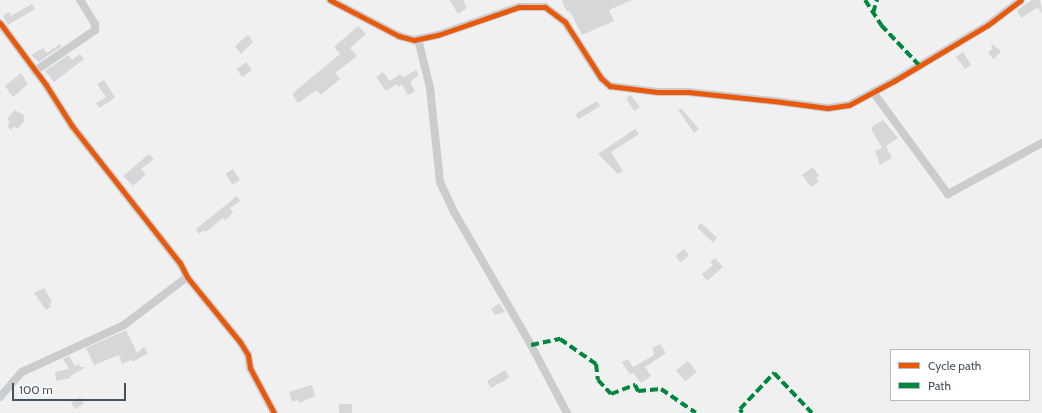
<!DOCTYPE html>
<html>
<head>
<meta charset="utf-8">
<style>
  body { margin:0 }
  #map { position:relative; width:1042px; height:413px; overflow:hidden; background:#f0f0f0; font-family:Cabin,sans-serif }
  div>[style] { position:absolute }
  .building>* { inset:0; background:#d6d7d8; transform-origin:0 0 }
  .minor>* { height:8px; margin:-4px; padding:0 4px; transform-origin:4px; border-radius:4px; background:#caccce }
  .quiet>* { height:4px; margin-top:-2px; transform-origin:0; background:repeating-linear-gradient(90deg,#00873e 0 8px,transparent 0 12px) }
  .cycleway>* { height:5px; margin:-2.5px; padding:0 2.5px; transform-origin:2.5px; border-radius:2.5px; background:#e8590c }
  span { translate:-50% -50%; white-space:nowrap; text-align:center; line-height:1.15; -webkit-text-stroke:4px #fff; paint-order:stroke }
  .legend { position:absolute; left:890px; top:349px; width:140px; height:52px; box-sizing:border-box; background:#fff; border:1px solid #b5babe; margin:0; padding:5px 7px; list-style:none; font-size:12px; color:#47535c }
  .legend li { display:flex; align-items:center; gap:8px; height:20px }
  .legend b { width:20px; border:1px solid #b5babe }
  .scale { position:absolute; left:12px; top:383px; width:114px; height:18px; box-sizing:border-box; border:2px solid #47535c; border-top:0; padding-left:5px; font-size:12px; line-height:14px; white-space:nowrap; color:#47535c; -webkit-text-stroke:3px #fff; paint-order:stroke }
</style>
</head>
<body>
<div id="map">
  <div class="building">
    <div style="clip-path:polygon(450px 0,463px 0,467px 8px,458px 14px)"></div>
    <div style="clip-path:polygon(562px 0,632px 0,609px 10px,614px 21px,582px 35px,570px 11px,568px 12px,564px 7px)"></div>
    <div style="clip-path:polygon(1032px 0,1040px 0,1042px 14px,1038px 7px,1021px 18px,1017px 10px)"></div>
    <div style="clip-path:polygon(32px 4px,35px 9px,8px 25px,3px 16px,9px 12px,11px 16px)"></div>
    <div style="clip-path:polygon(358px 26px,366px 34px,350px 48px,357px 56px,335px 73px,340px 79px,321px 95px,317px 90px,298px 103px,293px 95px,294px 92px,340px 54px,334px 47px)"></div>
    <div style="clip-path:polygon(248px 35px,253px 42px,241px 54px,235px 46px)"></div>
    <div style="clip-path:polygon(991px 43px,1001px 51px,994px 59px,988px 53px,992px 49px)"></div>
    <div style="clip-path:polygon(60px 44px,62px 46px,39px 62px,31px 55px,43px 48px,47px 53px)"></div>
    <div style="clip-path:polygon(963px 52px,971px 65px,965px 69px,956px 57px)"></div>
    <div style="clip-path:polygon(80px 54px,84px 59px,54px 82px,45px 71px,68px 55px,72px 60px)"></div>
    <div style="left:246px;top:62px;width:10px;height:12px;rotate:53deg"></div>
    <div style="clip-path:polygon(416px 70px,419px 75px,410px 82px,415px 91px,408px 95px,402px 84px,398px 87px,397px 84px,386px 91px,376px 77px,383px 72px,390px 81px,400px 74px,404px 77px)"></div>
    <div style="clip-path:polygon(21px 73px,28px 84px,13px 97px,5px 86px)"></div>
    <div style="clip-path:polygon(104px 80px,115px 97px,109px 102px,106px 98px,109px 102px,99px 108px,96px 103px,106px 97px,97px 84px)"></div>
    <div style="clip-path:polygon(631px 95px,640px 107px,634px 111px,626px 98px)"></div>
    <div style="left:597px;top:101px;width:6px;height:25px;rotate:59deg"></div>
    <div style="clip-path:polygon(681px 108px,699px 129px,694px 133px,678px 110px)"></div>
    <div style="clip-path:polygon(15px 110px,25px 116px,23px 118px,25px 121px,17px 129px,14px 126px,11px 130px,7px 126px,10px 122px,7px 119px)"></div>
    <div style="clip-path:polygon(883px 120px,898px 138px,886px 146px,892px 158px,880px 165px,875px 151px,882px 148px,872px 131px,872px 127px)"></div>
    <div style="clip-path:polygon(635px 129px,639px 134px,611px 152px,623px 171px,618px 174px,598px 154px)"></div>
    <div style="clip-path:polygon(149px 154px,154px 159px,141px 169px,146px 174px,133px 186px,123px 176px)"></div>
    <div style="clip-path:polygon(813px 167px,819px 176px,816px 178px,819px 181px,811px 187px,802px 175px)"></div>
    <div style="left:233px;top:169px;width:13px;height:9px;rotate:58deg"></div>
    <div style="clip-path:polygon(237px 196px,240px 201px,230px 208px,233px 212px,230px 216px,225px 220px,223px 218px,206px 232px,204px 230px,199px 234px,196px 229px)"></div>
    <div style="left:701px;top:223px;width:22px;height:6px;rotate:43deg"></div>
    <div style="left:684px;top:249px;width:8px;height:11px;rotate:50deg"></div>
    <div style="clip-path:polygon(715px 258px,723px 267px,707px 281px,702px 274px,713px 265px,710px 262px)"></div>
    <div style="clip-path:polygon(44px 288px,52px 302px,49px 304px,51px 307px,46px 310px,34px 293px)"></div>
    <div style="clip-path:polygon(499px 303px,505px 312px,495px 315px,491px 309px)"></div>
    <div style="clip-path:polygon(126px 330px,137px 353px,144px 347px,148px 353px,133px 362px,132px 360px,122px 364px,119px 355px,94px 365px,86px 348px)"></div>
    <div style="clip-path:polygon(660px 344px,666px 353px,645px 367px,651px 376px,641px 383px,633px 373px,630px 375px,622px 362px,628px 359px,633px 367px,654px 355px,653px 348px)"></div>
    <div style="clip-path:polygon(69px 356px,75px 366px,79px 364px,80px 367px,86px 367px,70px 376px,71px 378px,56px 381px,55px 372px,69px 369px,63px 359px)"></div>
    <div style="left:688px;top:361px;width:14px;height:15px;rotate:51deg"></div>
    <div style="clip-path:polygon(505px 370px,509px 376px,507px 379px,491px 388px,487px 381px)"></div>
    <div style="clip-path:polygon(312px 385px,315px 396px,299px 403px,298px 400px,292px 402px,289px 392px)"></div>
    <div style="clip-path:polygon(80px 397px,84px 404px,75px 409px,71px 403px)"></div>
    <div style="left:352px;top:404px;width:9px;height:13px;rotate:90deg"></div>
  </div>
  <div class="minor">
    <div style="left:330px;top:0;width:78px;rotate:27.6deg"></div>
    <div style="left:399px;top:36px;width:16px;rotate:15deg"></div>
    <div style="left:414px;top:40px;width:25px;rotate:-12deg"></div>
    <div style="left:438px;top:35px;width:86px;rotate:-19.1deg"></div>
    <div style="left:519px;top:7px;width:26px"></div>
    <div style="left:545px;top:7px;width:25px;rotate:37deg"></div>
    <div style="left:565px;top:22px;width:67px;rotate:57.3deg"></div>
    <div style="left:601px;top:78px;width:12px;rotate:42deg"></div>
    <div style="left:610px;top:86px;width:48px;rotate:7.1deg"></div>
    <div style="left:658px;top:92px;width:30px"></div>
    <div style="left:688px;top:92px;width:86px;rotate:6deg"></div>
    <div style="left:774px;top:101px;width:54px;rotate:7.4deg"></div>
    <div style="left:828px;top:108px;width:21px;rotate:-8deg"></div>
    <div style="left:849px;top:105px;width:51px;rotate:-28.1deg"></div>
    <div style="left:894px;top:81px;width:109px;rotate:-30.8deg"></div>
    <div style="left:988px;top:25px;width:41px;rotate:-37.1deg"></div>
    <div style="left:0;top:23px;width:77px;rotate:53.4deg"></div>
    <div style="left:46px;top:85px;width:49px;rotate:57.6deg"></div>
    <div style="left:72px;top:126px;width:174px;rotate:51.8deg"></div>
    <div style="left:180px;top:263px;width:16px;rotate:63deg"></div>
    <div style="left:187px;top:277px;width:84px;rotate:50.8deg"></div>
    <div style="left:240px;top:342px;width:15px;rotate:58deg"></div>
    <div style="left:248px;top:355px;width:13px;rotate:81deg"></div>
    <div style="left:250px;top:368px;width:51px;rotate:61.9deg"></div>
    <div style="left:418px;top:39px;width:50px;rotate:76.2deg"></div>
    <div style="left:430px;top:88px;width:95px;rotate:83.9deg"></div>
    <div style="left:440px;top:182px;width:33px;rotate:65deg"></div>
    <div style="left:454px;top:212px;width:154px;rotate:59.9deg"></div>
    <div style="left:531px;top:345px;width:77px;rotate:62.1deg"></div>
    <div style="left:35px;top:71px;width:73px;rotate:-34.3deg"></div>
    <div style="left:95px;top:30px;width:6px;rotate:-90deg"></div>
    <div style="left:95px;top:24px;width:28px;rotate:-122deg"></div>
    <div style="left:873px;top:92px;width:127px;rotate:53.7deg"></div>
    <div style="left:948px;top:194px;width:107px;rotate:-28.5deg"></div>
    <div style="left:0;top:397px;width:33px;rotate:-49deg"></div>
    <div style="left:22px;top:372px;width:112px;rotate:-24.7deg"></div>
    <div style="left:124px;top:325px;width:79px;rotate:-37.3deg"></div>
  </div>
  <div class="quiet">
    <div style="left:865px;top:0;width:30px;rotate:57deg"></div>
    <div style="left:881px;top:25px;width:55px;rotate:46.5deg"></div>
    <div style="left:873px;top:13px;width:14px;rotate:-73deg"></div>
    <div style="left:531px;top:345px;width:30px;rotate:-12deg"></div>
    <div style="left:560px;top:339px;width:44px;rotate:34.8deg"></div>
    <div style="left:596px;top:364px;width:16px;rotate:83deg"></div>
    <div style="left:598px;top:380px;width:19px;rotate:47deg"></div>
    <div style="left:611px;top:394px;width:26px;rotate:-21deg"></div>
    <div style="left:635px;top:385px;width:7px;rotate:63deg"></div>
    <div style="left:638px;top:391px;width:23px;rotate:-5deg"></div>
    <div style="left:661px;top:389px;width:42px;rotate:34.4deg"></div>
    <div style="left:742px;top:413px;width:4px;rotate:-117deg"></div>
    <div style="left:740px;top:409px;width:50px;rotate:-46.6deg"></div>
    <div style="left:774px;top:373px;width:55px;rotate:46.5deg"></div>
  </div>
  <div class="cycleway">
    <div style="left:330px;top:0;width:78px;rotate:27.6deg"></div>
    <div style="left:399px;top:36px;width:16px;rotate:15deg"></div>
    <div style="left:414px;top:40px;width:25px;rotate:-12deg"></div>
    <div style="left:438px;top:35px;width:86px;rotate:-19.1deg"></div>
    <div style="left:519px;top:7px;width:26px"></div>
    <div style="left:545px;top:7px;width:25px;rotate:37deg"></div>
    <div style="left:565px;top:22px;width:67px;rotate:57.3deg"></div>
    <div style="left:601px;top:78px;width:12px;rotate:42deg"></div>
    <div style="left:610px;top:86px;width:48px;rotate:7.1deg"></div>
    <div style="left:658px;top:92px;width:30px"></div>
    <div style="left:688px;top:92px;width:86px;rotate:6deg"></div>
    <div style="left:774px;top:101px;width:54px;rotate:7.4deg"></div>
    <div style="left:828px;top:108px;width:21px;rotate:-8deg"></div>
    <div style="left:849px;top:105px;width:51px;rotate:-28.1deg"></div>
    <div style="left:894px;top:81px;width:109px;rotate:-30.8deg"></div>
    <div style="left:988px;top:25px;width:41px;rotate:-37.1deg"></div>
    <div style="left:0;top:23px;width:77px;rotate:53.4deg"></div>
    <div style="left:46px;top:85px;width:49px;rotate:57.6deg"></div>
    <div style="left:72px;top:126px;width:174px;rotate:51.8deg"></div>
    <div style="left:180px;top:263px;width:16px;rotate:63deg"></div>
    <div style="left:187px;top:277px;width:84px;rotate:50.8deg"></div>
    <div style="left:240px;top:342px;width:15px;rotate:58deg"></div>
    <div style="left:248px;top:355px;width:13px;rotate:81deg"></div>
    <div style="left:250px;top:368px;width:51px;rotate:61.9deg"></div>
  </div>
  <ul class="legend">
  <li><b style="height:5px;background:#e8590c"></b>Cycle path</li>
  <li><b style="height:5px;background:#00873e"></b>Path</li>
  </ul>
  <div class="scale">100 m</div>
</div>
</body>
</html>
